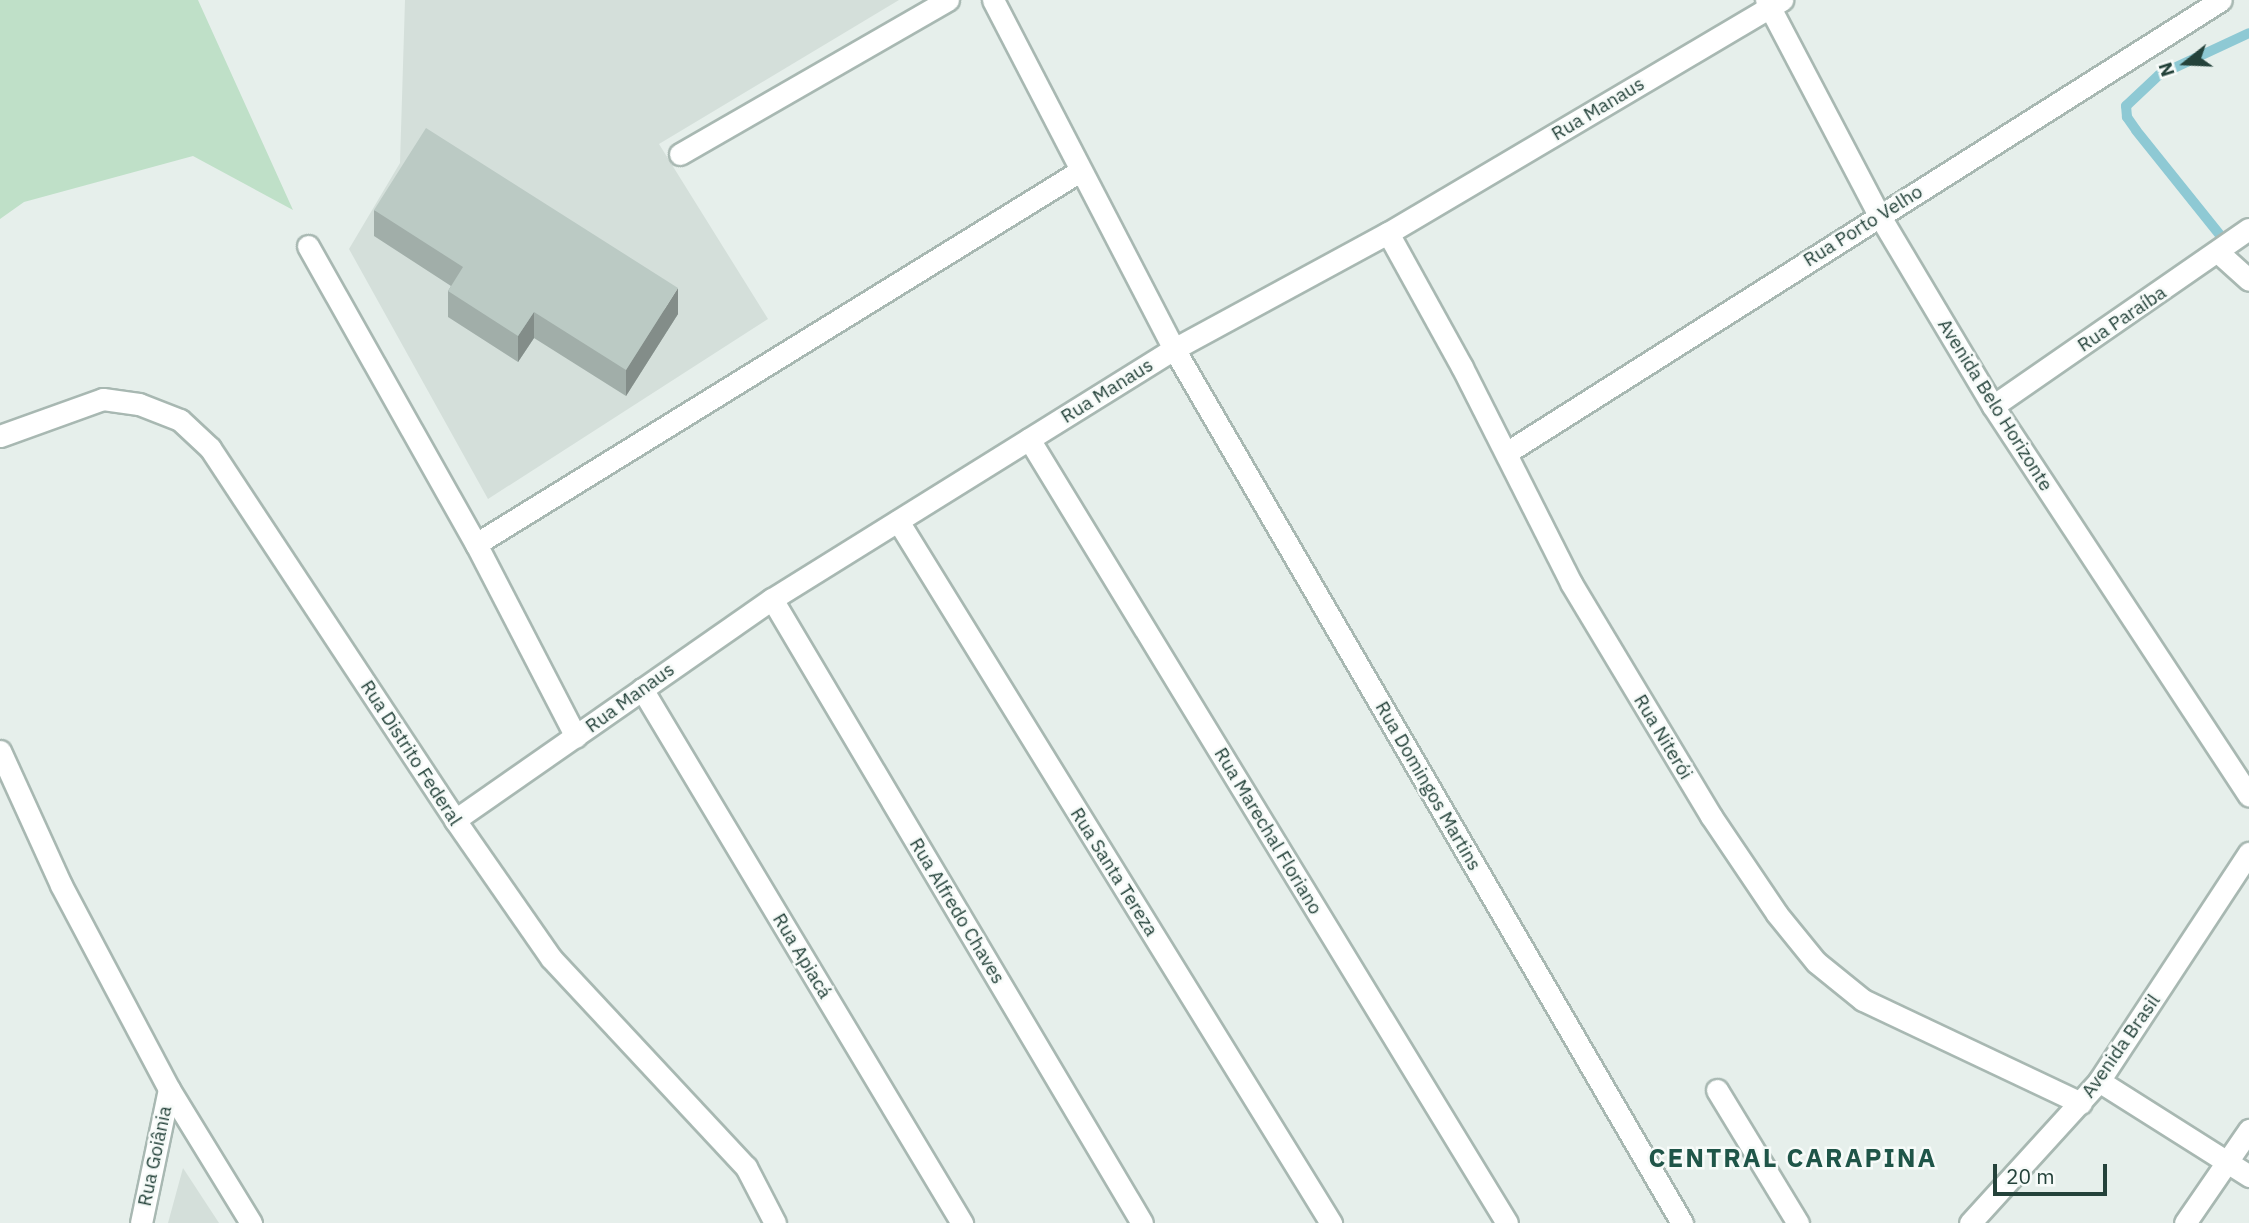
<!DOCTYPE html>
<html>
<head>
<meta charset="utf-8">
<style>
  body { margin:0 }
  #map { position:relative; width:2249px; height:1223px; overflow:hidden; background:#e6efeb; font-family:"IBM Plex Sans",sans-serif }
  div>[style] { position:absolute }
  .built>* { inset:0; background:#d4dfda }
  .green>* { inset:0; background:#bfe0c8 }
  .stream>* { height:10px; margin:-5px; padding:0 5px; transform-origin:5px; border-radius:5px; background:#8ec9d4 }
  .roads { filter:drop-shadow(2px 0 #a8b8b2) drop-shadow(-2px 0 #a8b8b2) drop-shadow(0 2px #a8b8b2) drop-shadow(0 -2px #a8b8b2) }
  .minor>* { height:21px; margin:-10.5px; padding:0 10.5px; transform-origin:10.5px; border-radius:10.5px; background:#fff }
  .wall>* { inset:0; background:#a1aea9 }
  .shaded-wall>* { inset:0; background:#838d89 }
  .building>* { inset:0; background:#bbcac4 }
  span { translate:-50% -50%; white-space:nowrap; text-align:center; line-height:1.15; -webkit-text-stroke:5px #f7fbf9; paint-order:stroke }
  .street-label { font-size:19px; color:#24423a }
  .district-label { font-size:26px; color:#1f5548; font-weight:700; letter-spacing:2px }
  .north { position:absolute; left:2151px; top:28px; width:70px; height:70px; -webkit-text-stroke:5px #f7fbf9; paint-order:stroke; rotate:252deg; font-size:19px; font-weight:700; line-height:28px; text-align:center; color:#24423a }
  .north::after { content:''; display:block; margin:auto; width:24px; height:32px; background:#24423a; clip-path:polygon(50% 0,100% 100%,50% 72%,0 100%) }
  .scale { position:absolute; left:1993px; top:1164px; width:114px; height:32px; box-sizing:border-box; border:4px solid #24423a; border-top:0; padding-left:9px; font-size:21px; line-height:24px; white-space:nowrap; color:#24423a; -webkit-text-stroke:5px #f7fbf9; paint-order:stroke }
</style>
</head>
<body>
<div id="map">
  <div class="built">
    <div style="clip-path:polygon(405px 0,899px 0,659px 144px,768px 319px,488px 499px,349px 249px,400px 163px)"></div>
    <div style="clip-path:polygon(183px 1168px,219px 1223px,168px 1223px)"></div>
  </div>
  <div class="green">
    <div style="clip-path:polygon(0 0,198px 0,293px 210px,193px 156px,24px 202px,0 219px)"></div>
  </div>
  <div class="stream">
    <div style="left:2228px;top:245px;width:147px;rotate:-128.7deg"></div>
    <div style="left:2136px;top:130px;width:16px;rotate:-125deg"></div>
    <div style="left:2127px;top:117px;width:11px;rotate:-95deg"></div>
    <div style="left:2126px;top:106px;width:45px;rotate:-43.2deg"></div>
    <div style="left:2159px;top:75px;width:99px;rotate:-25deg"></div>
  </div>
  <div class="roads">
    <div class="minor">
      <div style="left:993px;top:0;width:393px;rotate:62.6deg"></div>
      <div style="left:1174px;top:349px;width:1011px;rotate:59.83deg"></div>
      <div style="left:1766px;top:0;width:243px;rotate:62.3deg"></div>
      <div style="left:1879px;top:215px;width:222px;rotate:59.2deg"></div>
      <div style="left:1993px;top:406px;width:466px;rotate:56.7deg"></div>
      <div style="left:680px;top:154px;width:309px;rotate:-29.9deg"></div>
      <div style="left:1388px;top:233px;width:153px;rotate:61.1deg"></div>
      <div style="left:1462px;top:367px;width:242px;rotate:63.2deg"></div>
      <div style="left:1571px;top:583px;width:272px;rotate:59deg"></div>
      <div style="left:1711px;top:816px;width:118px;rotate:56deg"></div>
      <div style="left:1777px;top:914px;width:62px;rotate:50.9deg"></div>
      <div style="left:1816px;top:962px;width:60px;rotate:39deg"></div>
      <div style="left:1863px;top:1000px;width:241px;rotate:25.3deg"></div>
      <div style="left:308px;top:246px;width:342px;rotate:60.6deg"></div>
      <div style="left:476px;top:544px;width:217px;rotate:62.6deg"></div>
      <div style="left:2219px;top:253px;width:40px;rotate:42deg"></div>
      <div style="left:1993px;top:406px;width:311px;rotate:-34.7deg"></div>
      <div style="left:0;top:436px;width:109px;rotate:-19.8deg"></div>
      <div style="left:103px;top:399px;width:36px;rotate:8deg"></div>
      <div style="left:139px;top:404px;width:44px;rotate:21.3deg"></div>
      <div style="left:180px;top:420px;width:41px;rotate:43deg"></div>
      <div style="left:210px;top:448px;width:445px;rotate:56.6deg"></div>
      <div style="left:455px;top:820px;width:168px;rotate:55.2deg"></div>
      <div style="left:551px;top:958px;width:286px;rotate:47deg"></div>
      <div style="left:746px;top:1167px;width:63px;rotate:62.6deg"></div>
      <div style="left:1029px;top:439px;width:918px;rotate:58.63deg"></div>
      <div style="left:1506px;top:453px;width:846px;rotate:-32.36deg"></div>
      <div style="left:898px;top:521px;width:825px;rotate:58.33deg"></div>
      <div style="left:476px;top:544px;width:710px;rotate:-31.7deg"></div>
      <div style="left:772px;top:599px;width:725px;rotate:59.33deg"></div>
      <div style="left:642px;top:689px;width:623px;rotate:59.07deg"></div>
      <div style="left:0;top:751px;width:147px;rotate:65.5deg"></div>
      <div style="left:61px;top:885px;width:231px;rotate:62.1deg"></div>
      <div style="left:169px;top:1089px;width:157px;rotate:58.5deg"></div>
      <div style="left:455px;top:820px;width:386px;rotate:-34.9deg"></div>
      <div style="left:772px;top:599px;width:473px;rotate:-31.9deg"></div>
      <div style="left:1174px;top:349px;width:243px;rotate:-28.5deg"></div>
      <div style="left:1388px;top:233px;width:458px;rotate:-30.6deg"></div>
      <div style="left:2099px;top:1081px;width:178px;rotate:32.3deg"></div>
      <div style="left:1717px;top:1090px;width:156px;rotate:58.7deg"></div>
      <div style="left:141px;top:1223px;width:137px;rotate:-78.2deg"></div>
      <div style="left:1970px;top:1223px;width:192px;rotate:-47.7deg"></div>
      <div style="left:2099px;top:1081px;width:273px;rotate:-56.7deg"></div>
      <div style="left:2185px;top:1223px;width:113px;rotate:-55.5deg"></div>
    </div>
  </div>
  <div class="wall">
    <div style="clip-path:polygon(374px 210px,678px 314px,626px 396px,534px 338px,518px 362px,448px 317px,448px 291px,451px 286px,374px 236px)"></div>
  </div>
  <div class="shaded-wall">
    <div style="clip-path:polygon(678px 288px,678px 314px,626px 396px,626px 370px)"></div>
    <div style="clip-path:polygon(534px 312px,534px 338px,518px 362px,518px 336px)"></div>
  </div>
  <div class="building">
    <div style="clip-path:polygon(426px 128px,678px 288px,626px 370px,534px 312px,518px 336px,448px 291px,463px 267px,374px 210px)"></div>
  </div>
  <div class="street-label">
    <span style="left:1598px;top:109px;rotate:-31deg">Rua Manaus</span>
    <span style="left:1863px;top:226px;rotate:-32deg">Rua Porto Velho</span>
    <span style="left:2122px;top:319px;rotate:-34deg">Rua Paraíba</span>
    <span style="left:1107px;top:391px;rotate:-32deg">Rua Manaus</span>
    <span style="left:1995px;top:405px;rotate:58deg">Avenida Belo Horizonte</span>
    <span style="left:630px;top:698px;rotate:-36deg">Rua Manaus</span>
    <span style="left:1663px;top:737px;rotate:59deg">Rua Niterói</span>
    <span style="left:411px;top:753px;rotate:57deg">Rua Distrito Federal</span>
    <span style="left:1428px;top:786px;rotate:60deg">Rua Domingos Martins</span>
    <span style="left:1268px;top:831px;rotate:59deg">Rua Marechal Floriano</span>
    <span style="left:1114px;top:872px;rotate:58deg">Rua Santa Tereza</span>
    <span style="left:957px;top:911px;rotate:59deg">Rua Alfredo Chaves</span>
    <span style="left:802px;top:956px;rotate:59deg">Rua Apiacá</span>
    <span style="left:2121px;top:1046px;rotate:-55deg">Avenida Brasil</span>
    <span style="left:155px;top:1156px;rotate:-78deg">Rua Goiânia</span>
  </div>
  <div class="district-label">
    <span style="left:1793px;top:1158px">CENTRAL CARAPINA</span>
  </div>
  <div class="north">N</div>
  <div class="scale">20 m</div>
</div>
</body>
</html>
